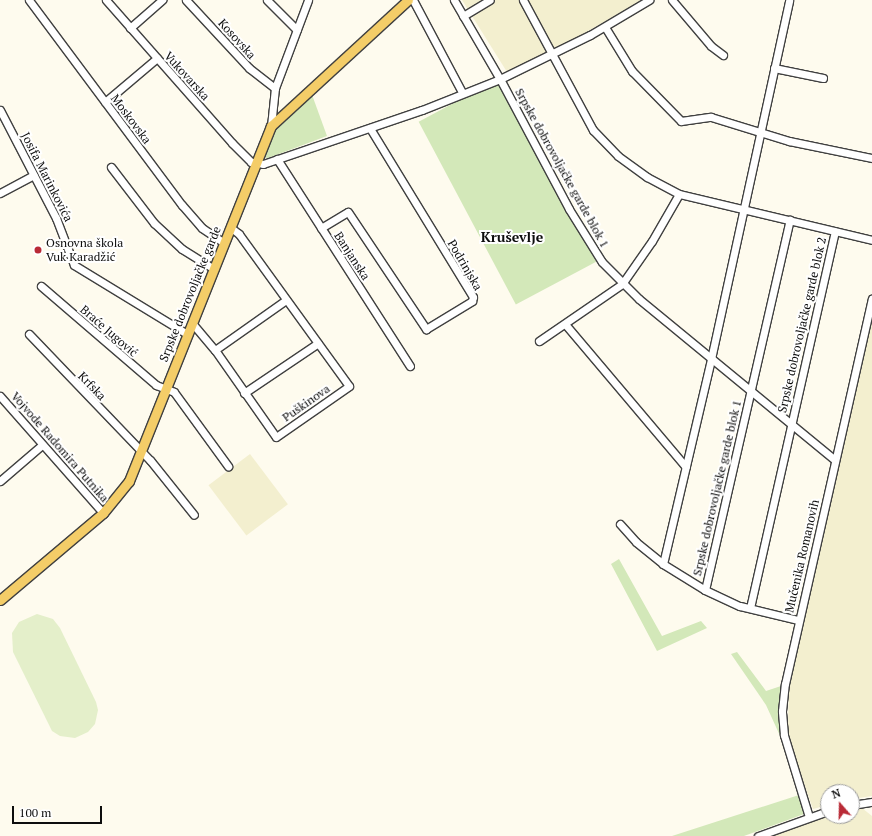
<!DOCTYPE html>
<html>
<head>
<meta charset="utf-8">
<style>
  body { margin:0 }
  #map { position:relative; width:872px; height:836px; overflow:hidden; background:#fefbee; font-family:"PT Serif",serif }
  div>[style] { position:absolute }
  .farmland>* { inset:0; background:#f3efcf; transform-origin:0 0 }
  .green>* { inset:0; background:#d3e8b9; transform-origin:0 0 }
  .pitch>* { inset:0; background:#e4efca }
  .roads { filter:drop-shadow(1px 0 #404040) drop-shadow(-1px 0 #404040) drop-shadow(0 1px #404040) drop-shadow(0 -1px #404040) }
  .minor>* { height:7px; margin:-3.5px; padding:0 3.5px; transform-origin:3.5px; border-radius:3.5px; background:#fff }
  .major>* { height:9px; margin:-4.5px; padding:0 4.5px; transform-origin:4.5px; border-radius:4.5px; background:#f4cd68 }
  .dots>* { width:11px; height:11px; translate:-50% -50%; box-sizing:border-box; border:2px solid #fff; border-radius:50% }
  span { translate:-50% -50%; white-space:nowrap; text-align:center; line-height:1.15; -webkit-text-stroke:4px #fff; paint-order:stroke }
  .street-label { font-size:12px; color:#0d0d0d }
  .poi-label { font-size:12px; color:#0d0d0d }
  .left { translate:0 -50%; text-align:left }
  .quarter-label { font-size:14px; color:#0d0d0d; font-weight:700 }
  .north { position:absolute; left:820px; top:784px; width:40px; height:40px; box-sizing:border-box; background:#fff; border:1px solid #9e9e9e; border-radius:50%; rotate:340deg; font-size:11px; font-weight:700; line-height:16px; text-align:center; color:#0d0d0d }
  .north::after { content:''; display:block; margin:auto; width:14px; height:18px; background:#b92a36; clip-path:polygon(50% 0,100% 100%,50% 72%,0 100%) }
  .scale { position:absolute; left:12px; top:806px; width:90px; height:18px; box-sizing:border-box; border:2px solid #0d0d0d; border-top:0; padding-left:5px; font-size:12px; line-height:14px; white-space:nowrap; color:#0d0d0d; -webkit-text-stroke:3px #fff; paint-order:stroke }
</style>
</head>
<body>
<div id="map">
  <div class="farmland">
    <div style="clip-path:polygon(462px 0,642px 0,562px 46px,507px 72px)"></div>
    <div style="clip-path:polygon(872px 319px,872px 796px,852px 799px,852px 792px,828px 792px,828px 805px,813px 809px,792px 750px,788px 727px,789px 686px)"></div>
    <div style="left:250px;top:454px;width:63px;height:52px;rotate:53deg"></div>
    <div style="clip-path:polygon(862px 808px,872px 816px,872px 836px,773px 836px,829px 816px,852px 816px,852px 810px)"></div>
  </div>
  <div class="green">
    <div style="left:499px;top:79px;width:207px;height:91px;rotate:62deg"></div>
    <div style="clip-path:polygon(311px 92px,327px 136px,268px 158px,262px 157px,272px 133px,291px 110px)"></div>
    <div style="clip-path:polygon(619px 559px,662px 636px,701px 621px,707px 628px,657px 651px,611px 564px)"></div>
    <div style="clip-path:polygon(737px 652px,766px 691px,781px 686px,779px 711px,781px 738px,766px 705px,731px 654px)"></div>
    <div style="clip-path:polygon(799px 795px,804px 814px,744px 836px,672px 836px)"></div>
  </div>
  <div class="pitch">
    <div style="clip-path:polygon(37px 614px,53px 619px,60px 628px,96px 702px,98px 710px,95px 724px,88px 732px,75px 738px,60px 736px,52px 731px,13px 652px,12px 633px,19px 622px)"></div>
  </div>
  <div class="roads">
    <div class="minor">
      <div style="left:29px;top:0;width:256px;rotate:53.3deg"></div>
      <div style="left:182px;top:205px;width:30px;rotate:49deg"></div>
      <div style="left:202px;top:228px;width:27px;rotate:34deg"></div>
      <div style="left:106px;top:0;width:191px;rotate:48.6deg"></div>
      <div style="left:232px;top:143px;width:27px;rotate:45deg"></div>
      <div style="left:251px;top:162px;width:12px;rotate:9deg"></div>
      <div style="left:263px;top:164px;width:168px;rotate:-18.8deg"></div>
      <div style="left:422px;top:110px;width:84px;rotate:-21.7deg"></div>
      <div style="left:500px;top:79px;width:100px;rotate:-26.1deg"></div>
      <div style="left:590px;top:35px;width:69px;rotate:-30.7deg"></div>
      <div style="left:186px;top:0;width:93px;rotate:47.2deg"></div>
      <div style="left:249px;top:68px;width:33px;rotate:38deg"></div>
      <div style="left:267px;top:0;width:42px;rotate:45deg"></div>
      <div style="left:413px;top:0;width:104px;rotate:62deg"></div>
      <div style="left:454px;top:0;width:91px;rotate:59.8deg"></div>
      <div style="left:500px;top:79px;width:147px;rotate:62deg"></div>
      <div style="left:569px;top:209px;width:62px;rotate:58.1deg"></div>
      <div style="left:602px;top:262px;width:52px;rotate:45deg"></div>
      <div style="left:639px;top:299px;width:252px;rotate:39.4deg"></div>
      <div style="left:523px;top:0;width:148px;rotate:61.7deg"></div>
      <div style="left:593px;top:130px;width:36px;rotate:46deg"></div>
      <div style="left:618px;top:156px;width:36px;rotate:36deg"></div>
      <div style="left:647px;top:177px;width:36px;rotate:28deg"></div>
      <div style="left:679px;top:194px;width:198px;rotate:13.4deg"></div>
      <div style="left:672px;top:0;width:60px;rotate:49.7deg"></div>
      <div style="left:711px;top:46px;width:15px;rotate:37deg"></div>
      <div style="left:463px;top:16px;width:31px;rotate:-31deg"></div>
      <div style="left:605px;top:27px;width:52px;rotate:58.5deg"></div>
      <div style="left:632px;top:71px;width:70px;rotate:45.6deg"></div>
      <div style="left:681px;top:121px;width:30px;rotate:-8deg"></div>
      <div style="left:711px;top:117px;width:82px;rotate:17.1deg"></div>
      <div style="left:789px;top:141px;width:85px;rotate:11.6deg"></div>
      <div style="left:130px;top:28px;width:43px;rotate:-41.2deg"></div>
      <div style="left:774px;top:68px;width:50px;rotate:11.5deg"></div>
      <div style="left:105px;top:102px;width:68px;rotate:-40.2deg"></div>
      <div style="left:0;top:110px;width:122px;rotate:62.6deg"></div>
      <div style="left:56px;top:218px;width:50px;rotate:69deg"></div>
      <div style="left:74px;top:265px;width:132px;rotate:31.4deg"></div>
      <div style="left:271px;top:126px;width:38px;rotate:-84deg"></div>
      <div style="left:275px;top:88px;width:94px;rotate:-69.4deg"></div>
      <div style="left:277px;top:159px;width:246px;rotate:57.3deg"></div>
      <div style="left:111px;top:167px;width:71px;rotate:52.5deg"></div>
      <div style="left:154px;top:223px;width:38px;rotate:43deg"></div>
      <div style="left:182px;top:249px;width:38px;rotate:32deg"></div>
      <div style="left:0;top:193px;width:38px;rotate:-28deg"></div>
      <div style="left:321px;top:228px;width:31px;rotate:-31deg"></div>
      <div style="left:348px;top:212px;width:141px;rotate:56.3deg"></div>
      <div style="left:426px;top:329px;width:54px;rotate:-31.3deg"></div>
      <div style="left:472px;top:301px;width:4px;rotate:-76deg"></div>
      <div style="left:473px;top:297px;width:198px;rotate:-121.4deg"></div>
      <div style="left:41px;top:286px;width:152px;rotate:40.7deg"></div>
      <div style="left:156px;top:385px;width:19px;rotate:21deg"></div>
      <div style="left:174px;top:392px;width:92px;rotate:53.9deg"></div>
      <div style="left:192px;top:323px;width:35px;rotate:50deg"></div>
      <div style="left:215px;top:350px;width:106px;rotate:55deg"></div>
      <div style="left:276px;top:437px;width:89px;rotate:-34.9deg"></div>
      <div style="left:349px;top:386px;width:188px;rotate:-125.9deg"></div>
      <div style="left:239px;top:234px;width:11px;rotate:-142deg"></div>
      <div style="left:565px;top:324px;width:187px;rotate:49.8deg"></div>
      <div style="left:29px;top:334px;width:175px;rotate:46.2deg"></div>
      <div style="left:150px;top:460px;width:70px;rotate:51.3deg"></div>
      <div style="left:539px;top:341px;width:101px;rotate:-34.5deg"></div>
      <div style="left:622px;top:284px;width:52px;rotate:-55.1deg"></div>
      <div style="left:652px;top:241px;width:54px;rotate:-60.1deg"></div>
      <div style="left:215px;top:350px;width:87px;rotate:-35.2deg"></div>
      <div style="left:244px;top:393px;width:89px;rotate:-34deg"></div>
      <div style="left:0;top:396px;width:156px;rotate:48.6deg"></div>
      <div style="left:0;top:481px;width:55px;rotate:-40.6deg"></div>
      <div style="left:620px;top:524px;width:24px;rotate:48deg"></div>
      <div style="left:636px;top:542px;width:35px;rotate:39deg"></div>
      <div style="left:663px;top:564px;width:49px;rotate:31.8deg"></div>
      <div style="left:705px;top:590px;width:38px;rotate:25deg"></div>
      <div style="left:740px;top:606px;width:60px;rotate:13.6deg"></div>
      <div style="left:663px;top:564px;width:211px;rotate:-76.8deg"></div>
      <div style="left:711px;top:359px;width:367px;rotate:-77.7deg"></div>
      <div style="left:705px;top:590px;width:380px;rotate:-77.1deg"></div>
      <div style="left:750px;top:608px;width:386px;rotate:-77.3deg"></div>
      <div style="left:852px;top:805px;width:20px;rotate:-9deg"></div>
      <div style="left:809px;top:817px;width:86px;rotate:-107deg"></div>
      <div style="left:784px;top:735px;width:24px;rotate:-95deg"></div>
      <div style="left:782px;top:711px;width:27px;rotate:-84deg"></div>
      <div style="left:785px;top:684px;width:395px;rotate:-77.3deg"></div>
      <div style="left:758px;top:836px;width:74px;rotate:-19.7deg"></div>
    </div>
    <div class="major">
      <div style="left:0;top:600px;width:135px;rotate:-40.2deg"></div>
      <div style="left:103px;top:513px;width:41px;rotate:-50.9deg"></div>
      <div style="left:129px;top:481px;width:382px;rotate:-68.2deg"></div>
      <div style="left:271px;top:126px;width:186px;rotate:-42.6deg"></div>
    </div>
  </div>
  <div class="dots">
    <div style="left:38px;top:250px;background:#b92a36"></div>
  </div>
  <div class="street-label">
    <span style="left:237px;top:39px;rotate:48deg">Kosovska</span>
    <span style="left:187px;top:76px;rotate:48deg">Vukovarska</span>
    <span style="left:131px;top:119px;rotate:53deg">Moskovska</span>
    <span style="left:562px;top:168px;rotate:61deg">Srpske dobrovoljačke garde blok 1</span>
    <span style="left:47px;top:177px;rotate:63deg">Josifa Marinkovića</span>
    <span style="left:352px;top:256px;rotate:57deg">Banjanska</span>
    <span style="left:465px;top:265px;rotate:60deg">Podrinjska</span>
    <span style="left:190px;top:294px;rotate:-68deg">Srpske dobrovoljačke garde</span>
    <span style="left:802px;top:325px;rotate:-77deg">Srpske dobrovoljačke garde blok 2</span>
    <span style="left:109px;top:331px;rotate:41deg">Braće Jugović</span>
    <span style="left:92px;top:386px;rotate:46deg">Krfska</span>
    <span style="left:306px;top:403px;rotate:-35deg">Puškinova</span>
    <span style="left:60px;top:447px;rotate:49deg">Vojvode Radomira Putnika</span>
    <span style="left:717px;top:488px;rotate:-77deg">Srpske dobrovoljačke garde blok 1</span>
    <span style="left:802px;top:556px;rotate:-77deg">Mučenika Romanovih</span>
  </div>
  <div class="poi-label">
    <span class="left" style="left:46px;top:250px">Osnovna škola<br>Vuk Karadžić</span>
  </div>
  <div class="quarter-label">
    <span style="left:512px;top:237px">Kruševlje</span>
  </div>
  <div class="north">N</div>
  <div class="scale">100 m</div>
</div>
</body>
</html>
